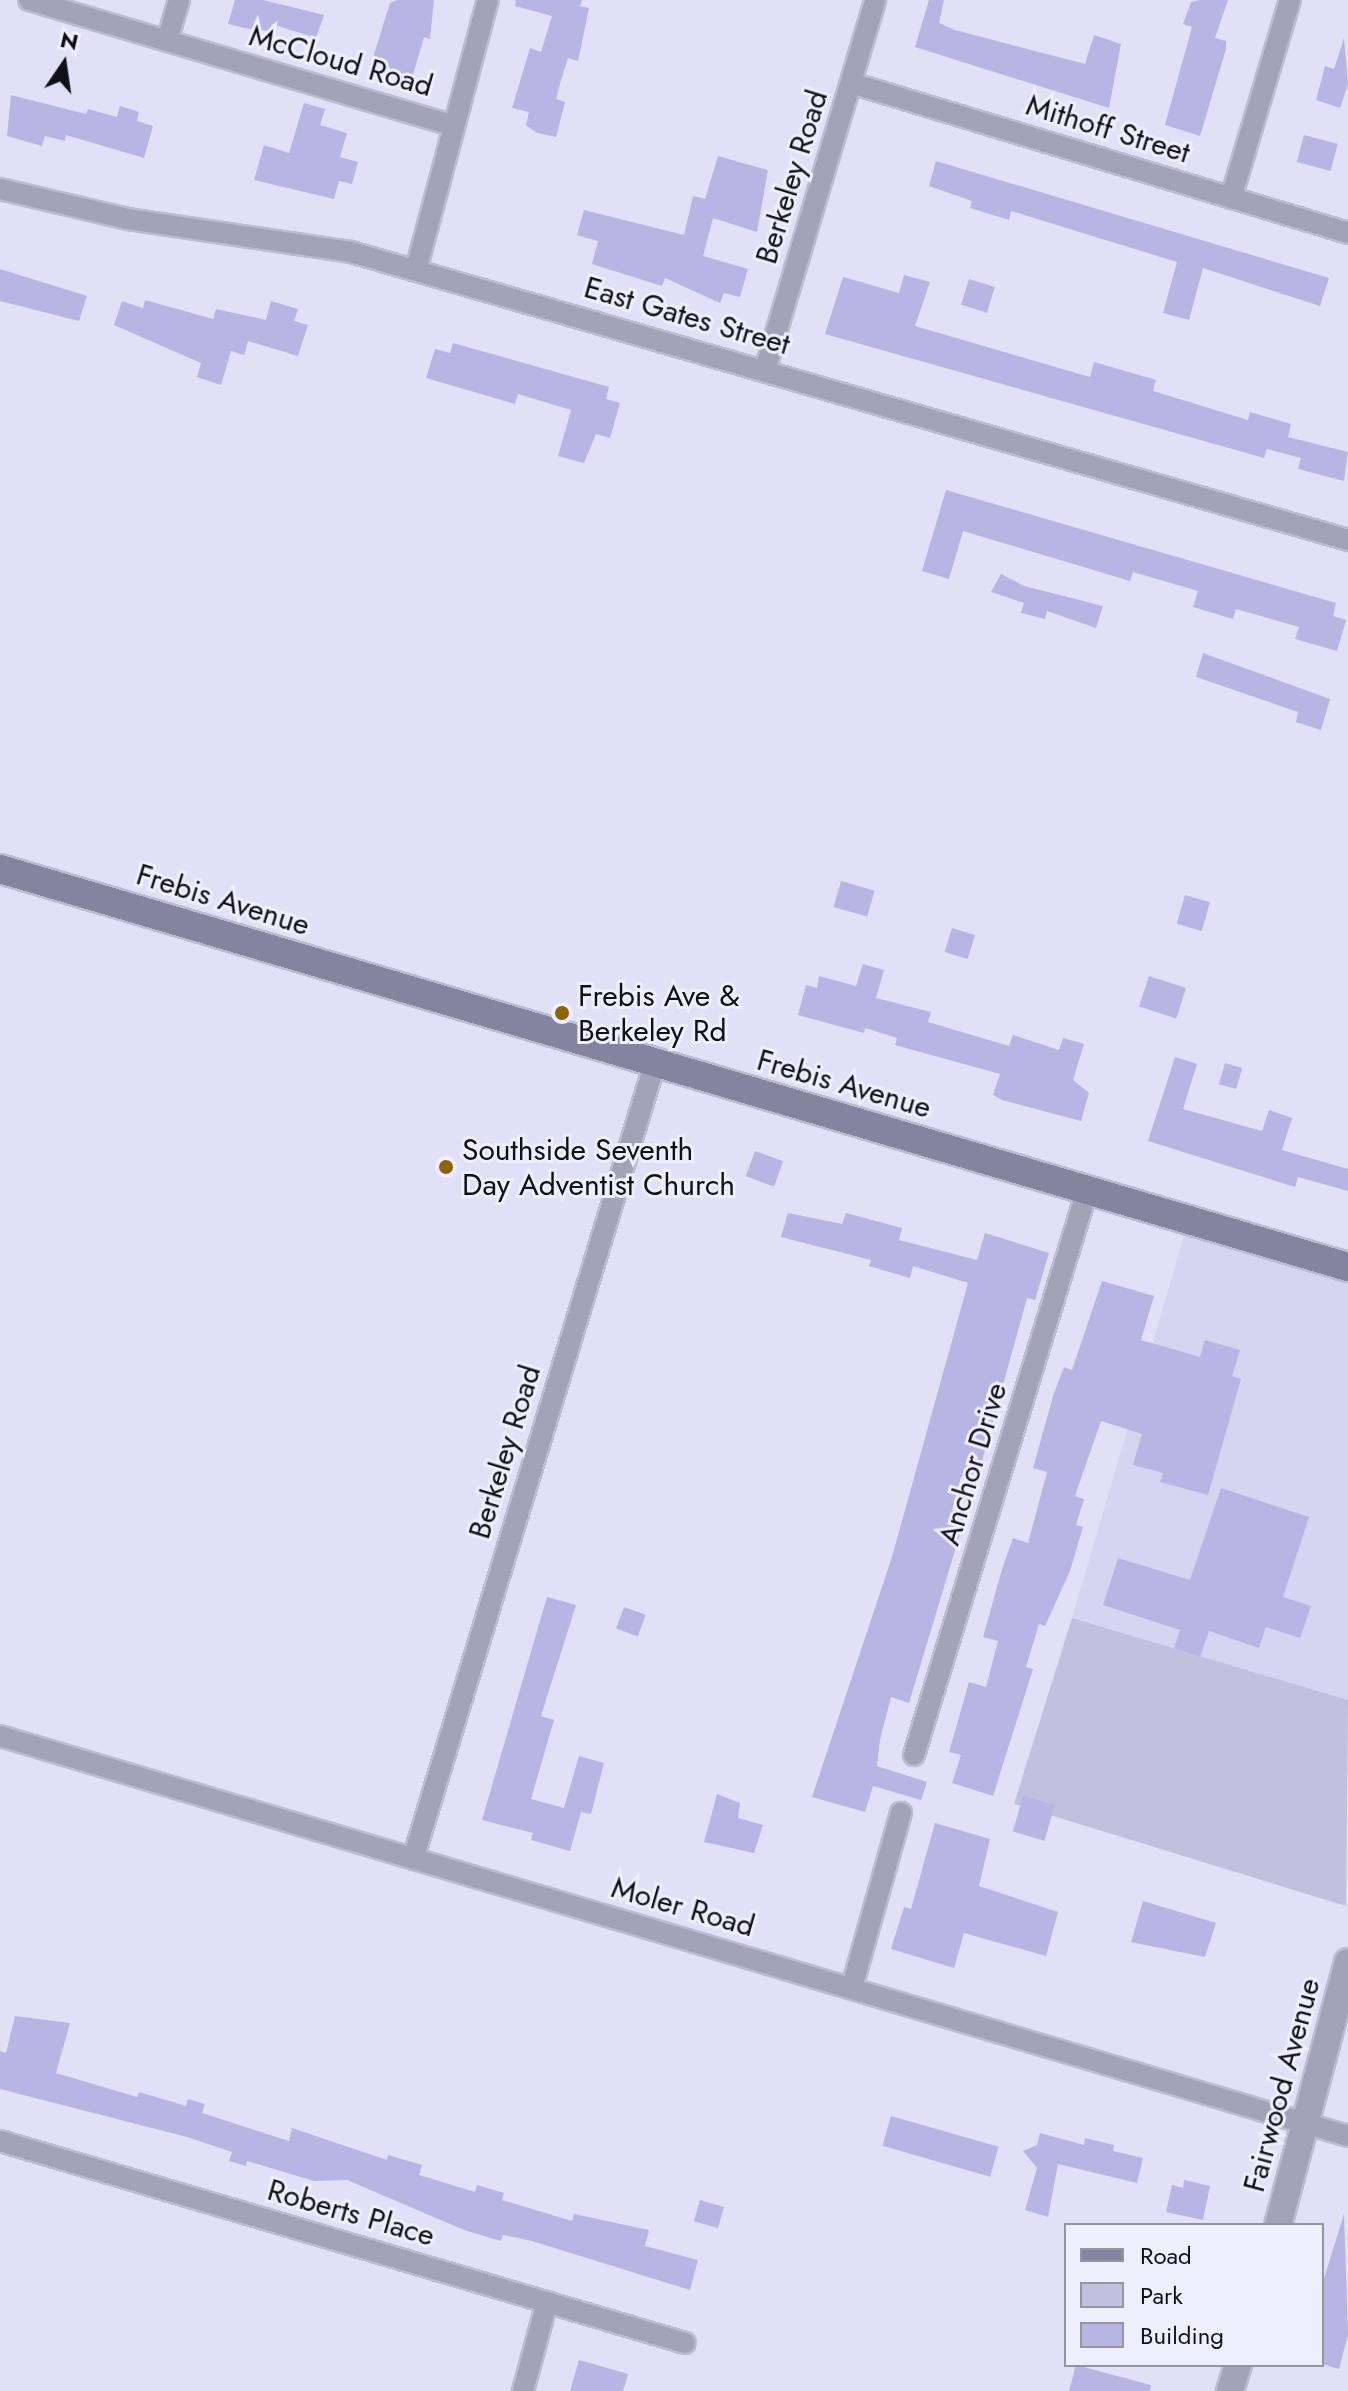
<!DOCTYPE html>
<html>
<head>
<meta charset="utf-8">
<style>
  body { margin:0 }
  #map { position:relative; width:1348px; height:2391px; overflow:hidden; background:#e1e0f7; font-family:Jost,sans-serif }
  div>[style] { position:absolute }
  .built>* { inset:0; background:#d5d5f2 }
  .green>* { inset:0; background:#c1c0de }
  .building>* { inset:0; background:#b7b5e3; transform-origin:0 0 }
  .roads { filter:drop-shadow(2px 0 #bcbbcf) drop-shadow(-2px 0 #bcbbcf) drop-shadow(0 2px #bcbbcf) drop-shadow(0 -2px #bcbbcf) }
  .minor>* { height:20px; margin:-10px; padding:0 10px; transform-origin:10px; border-radius:10px; background:#a3a2b6 }
  .tertiary>* { height:26px; margin:-13px; padding:0 13px; transform-origin:13px; border-radius:13px; background:#a3a2b6 }
  .secondary>* { height:28px; margin:-14px; padding:0 14px; transform-origin:14px; border-radius:14px; background:#8483a0 }
  .dots>* { width:22px; height:22px; translate:-50% -50%; box-sizing:border-box; border:4px solid #efeefc; border-radius:50% }
  span { translate:-50% -50%; white-space:nowrap; text-align:center; line-height:1.15; -webkit-text-stroke:6px #efeefc; paint-order:stroke }
  .street-label { font-size:30px; color:#111018 }
  .poi-label { font-size:30px; color:#111018 }
  .left { translate:0 -50%; text-align:left }
  .legend { position:absolute; left:1064px; top:2223px; width:260px; height:144px; box-sizing:border-box; background:#efeefc; border:2px solid #9695a1; margin:0; padding:10px 14px; list-style:none; font-size:24px; color:#111018 }
  .legend li { display:flex; align-items:center; gap:16px; height:40px }
  .legend b { width:40px; border:2px solid #9695a1 }
  .north { position:absolute; left:24px; top:24px; width:80px; height:80px; -webkit-text-stroke:6px #efeefc; paint-order:stroke; rotate:13deg; font-size:22px; font-weight:700; line-height:32px; text-align:center; color:#111018 }
  .north::after { content:''; display:block; margin:auto; width:28px; height:36px; background:#111018; clip-path:polygon(50% 0,100% 100%,50% 72%,0 100%) }
</style>
</head>
<body>
<div id="map">
  <div class="built">
    <div style="clip-path:polygon(1189px 1219px,1348px 1268px,1348px 1700px,1072px 1618px)"></div>
  </div>
  <div class="green">
    <div style="clip-path:polygon(1072px 1618px,1348px 1700px,1346px 1906px,1014px 1804px)"></div>
  </div>
  <div class="building">
    <div style="clip-path:polygon(235px 0,263px 0,324px 15px,316px 38px,272px 24px,270px 31px,244px 28px,228px 24px)"></div>
    <div style="clip-path:polygon(397px 0,434px 0,430px 39px,424px 37px,412px 78px,372px 61px,390px 3px)"></div>
    <div style="clip-path:polygon(516px 0,582px 0,580px 6px,589px 8px,578px 61px,568px 58px,561px 80px,556px 99px,565px 102px,556px 137px,537px 133px,526px 125px,529px 112px,512px 108px,530px 48px,541px 52px,552px 16px,515px 6px)"></div>
    <div style="clip-path:polygon(929px 0,944px 0,939px 23px,955px 30px,1085px 64px,1094px 35px,1121px 44px,1109px 108px,915px 47px)"></div>
    <div style="clip-path:polygon(1200px 0,1228px 0,1215px 38px,1226px 41px,1226px 49px,1200px 136px,1165px 125px,1192px 27px,1183px 24px,1191px 2px)"></div>
    <div style="clip-path:polygon(1344px 38px,1348px 84px,1340px 108px,1316px 100px,1325px 66px,1334px 69px)"></div>
    <div style="clip-path:polygon(11px 95px,86px 114px,88px 109px,117px 117px,120px 106px,139px 112px,137px 121px,153px 126px,144px 158px,66px 135px,65px 141px,45px 136px,42px 146px,7px 136px)"></div>
    <div style="clip-path:polygon(304px 103px,325px 109px,320px 125px,347px 133px,340px 157px,358px 162px,352px 184px,339px 181px,334px 199px,254px 180px,264px 145px,289px 153px)"></div>
    <div style="left:1304px;top:135px;width:35px;height:28px;rotate:15deg"></div>
    <div style="clip-path:polygon(718px 156px,768px 170px,757px 232px,713px 218px,703px 256px,748px 269px,740px 297px,724px 293px,720px 303px,665px 278px,662px 286px,592px 264px,598px 241px,577px 235px,584px 210px,684px 235px,693px 196px,705px 199px)"></div>
    <div style="clip-path:polygon(936px 161px,1329px 278px,1320px 306px,1203px 268px,1189px 320px,1163px 313px,1177px 262px,1011px 211px,1009px 220px,970px 208px,972px 201px,929px 186px)"></div>
    <div style="clip-path:polygon(0 269px,87px 296px,79px 321px,0 301px)"></div>
    <div style="clip-path:polygon(904px 275px,930px 282px,915px 326px,1090px 377px,1094px 362px,1156px 380px,1153px 391px,1248px 420px,1250px 412px,1291px 424px,1288px 437px,1348px 452px,1344px 481px,1298px 469px,1301px 458px,1267px 449px,1264px 458px,825px 334px,843px 277px,899px 293px)"></div>
    <div style="left:969px;top:279px;width:27px;height:27px;rotate:17deg"></div>
    <div style="clip-path:polygon(145px 300px,213px 319px,216px 309px,266px 320px,271px 301px,298px 309px,294px 321px,308px 325px,298px 356px,248px 341px,244px 355px,231px 351px,221px 385px,197px 377px,201px 363px,114px 325px,122px 301px,143px 308px)"></div>
    <div style="clip-path:polygon(453px 343px,609px 387px,606px 399px,620px 403px,610px 438px,596px 434px,584px 463px,558px 456px,571px 410px,518px 394px,515px 404px,426px 378px,435px 349px,450px 353px)"></div>
    <div style="clip-path:polygon(946px 490px,1336px 603px,1333px 616px,1346px 620px,1337px 651px,1295px 639px,1299px 627px,1236px 609px,1233px 619px,1193px 607px,1198px 591px,1133px 572px,1130px 581px,963px 531px,949px 579px,922px 571px)"></div>
    <div style="clip-path:polygon(1001px 574px,1024px 586px,1103px 606px,1096px 628px,1047px 611px,1045px 619px,1021px 613px,1024px 603px,991px 592px)"></div>
    <div style="clip-path:polygon(1203px 653px,1330px 699px,1321px 730px,1296px 722px,1298px 712px,1196px 677px)"></div>
    <div style="left:841px;top:881px;width:35px;height:27px;rotate:16deg"></div>
    <div style="left:1185px;top:895px;width:26px;height:30px;rotate:16deg"></div>
    <div style="left:952px;top:928px;width:24px;height:25px;rotate:17deg"></div>
    <div style="clip-path:polygon(863px 964px,884px 970px,876px 998px,931px 1012px,928px 1022px,1009px 1046px,1013px 1035px,1059px 1050px,1063px 1038px,1084px 1044px,1073px 1080px,1089px 1093px,1081px 1121px,1002px 1100px,993px 1095px,1000px 1074px,895px 1045px,897px 1038px,865px 1028px,864px 1033px,798px 1015px,806px 985px,817px 988px,819px 976px,856px 986px)"></div>
    <div style="left:1149px;top:976px;width:39px;height:32px;rotate:18deg"></div>
    <div style="clip-path:polygon(1175px 1057px,1197px 1064px,1183px 1109px,1262px 1131px,1269px 1110px,1292px 1118px,1282px 1150px,1348px 1169px,1348px 1191px,1298px 1177px,1295px 1187px,1148px 1141px)"></div>
    <div style="left:1225px;top:1063px;width:18px;height:22px;rotate:16deg"></div>
    <div style="left:755px;top:1151px;width:30px;height:27px;rotate:20deg"></div>
    <div style="clip-path:polygon(788px 1213px,842px 1224px,846px 1213px,902px 1228px,899px 1240px,977px 1260px,985px 1233px,1049px 1253px,1035px 1300px,1027px 1298px,979px 1472px,961px 1477px,952px 1510px,966px 1514px,909px 1703px,891px 1697px,880px 1740px,877px 1766px,927px 1782px,921px 1800px,873px 1786px,865px 1812px,812px 1797px,892px 1557px,968px 1283px,913px 1266px,910px 1278px,869px 1266px,871px 1260px,781px 1237px)"></div>
    <div style="clip-path:polygon(1102px 1281px,1154px 1296px,1141px 1340px,1200px 1357px,1205px 1340px,1240px 1350px,1232px 1376px,1241px 1379px,1208px 1495px,1160px 1482px,1163px 1473px,1133px 1465px,1142px 1434px,1101px 1421px,1075px 1496px,1084px 1499px,1076px 1525px,1083px 1527px,1070px 1571px,1045px 1626px,1039px 1624px,1026px 1667px,1033px 1669px,993px 1796px,952px 1783px,961px 1755px,949px 1752px,969px 1682px,986px 1687px,998px 1641px,983px 1637px,1003px 1566px,1013px 1538px,1028px 1543px,1047px 1472px,1033px 1468px,1054px 1393px,1064px 1367px,1072px 1370px)"></div>
    <div style="clip-path:polygon(1221px 1488px,1309px 1517px,1283px 1597px,1311px 1606px,1300px 1638px,1266px 1627px,1259px 1648px,1209px 1631px,1200px 1657px,1174px 1648px,1180px 1630px,1103px 1605px,1118px 1558px,1190px 1580px)"></div>
    <div style="clip-path:polygon(547px 1597px,576px 1605px,541px 1716px,554px 1720px,531px 1799px,564px 1808px,579px 1756px,604px 1763px,591px 1814px,581px 1812px,570px 1851px,531px 1840px,533px 1833px,482px 1820px)"></div>
    <div style="left:624px;top:1607px;width:23px;height:23px;rotate:20deg"></div>
    <div style="clip-path:polygon(717px 1794px,740px 1803px,738px 1818px,763px 1825px,754px 1853px,704px 1842px)"></div>
    <div style="left:1023px;top:1796px;width:33px;height:37px;rotate:16deg"></div>
    <div style="clip-path:polygon(935px 1823px,990px 1839px,979px 1886px,1058px 1912px,1046px 1956px,964px 1933px,954px 1968px,891px 1949px,904px 1907px,911px 1909px)"></div>
    <div style="clip-path:polygon(1143px 1901px,1216px 1923px,1205px 1957px,1131px 1942px)"></div>
    <div style="clip-path:polygon(15px 2016px,70px 2023px,56px 2073px,137px 2097px,139px 2092px,186px 2106px,188px 2099px,205px 2104px,202px 2113px,289px 2141px,292px 2128px,387px 2160px,388px 2155px,422px 2165px,419px 2175px,475px 2192px,477px 2185px,504px 2193px,502px 2200px,572px 2221px,574px 2214px,649px 2230px,645px 2246px,698px 2260px,690px 2290px,532px 2241px,503px 2235px,501px 2241px,464px 2230px,347px 2180px,314px 2181px,247px 2161px,246px 2166px,229px 2161px,232px 2152px,187px 2137px,0 2089px,0 2051px,6px 2053px)"></div>
    <div style="left:891px;top:2116px;width:112px;height:31px;rotate:16deg"></div>
    <div style="clip-path:polygon(1040px 2133px,1084px 2145px,1085px 2138px,1114px 2145px,1113px 2151px,1143px 2158px,1137px 2183px,1058px 2164px,1048px 2217px,1025px 2210px,1037px 2168px,1023px 2151px,1037px 2145px)"></div>
    <div style="clip-path:polygon(1184px 2180px,1210px 2186px,1203px 2220px,1166px 2212px,1172px 2185px,1183px 2188px)"></div>
    <div style="left:700px;top:2200px;width:25px;height:22px;rotate:16deg"></div>
    <div style="clip-path:polygon(1344px 2214px,1348px 2335px,1339px 2369px,1322px 2364px,1322px 2285px)"></div>
    <div style="clip-path:polygon(579px 2360px,628px 2374px,623px 2391px,570px 2391px)"></div>
    <div style="clip-path:polygon(1076px 2365px,1151px 2385px,1150px 2391px,1069px 2391px)"></div>
  </div>
  <div class="roads">
    <div class="minor">
      <div style="left:29px;top:0;width:441px;rotate:16.5deg"></div>
      <div style="left:167px;top:41px;width:43px;rotate:-73.7deg"></div>
      <div style="left:851px;top:83px;width:519px;rotate:16.79deg"></div>
      <div style="left:0;top:189px;width:131px;rotate:13.2deg"></div>
      <div style="left:128px;top:219px;width:225px;rotate:8.4deg"></div>
      <div style="left:351px;top:252px;width:1038px;rotate:16.11deg"></div>
      <div style="left:1231px;top:198px;width:207px;rotate:-73.4deg"></div>
      <div style="left:416px;top:270px;width:279px;rotate:-75.1deg"></div>
      <div style="left:765px;top:370px;width:386px;rotate:-73.4deg"></div>
      <div style="left:0;top:1736px;width:1406px;rotate:16.53deg"></div>
      <div style="left:914px;top:1755px;width:590px;rotate:-72.95deg"></div>
      <div style="left:413px;top:1859px;width:832px;rotate:-73.09deg"></div>
      <div style="left:852px;top:1987px;width:181px;rotate:-74.3deg"></div>
      <div style="left:0;top:2141px;width:714px;rotate:16.43deg"></div>
      <div style="left:523px;top:2391px;width:92px;rotate:-74.9deg"></div>
    </div>
    <div class="tertiary">
      <div style="left:1278px;top:2225px;width:272px;rotate:-75.1deg"></div>
      <div style="left:1230px;top:2391px;width:27px;rotate:-73deg"></div>
    </div>
    <div class="secondary">
      <div style="left:0;top:869px;width:1406px;rotate:16.45deg"></div>
    </div>
  </div>
  <div class="dots">
    <div style="left:562px;top:1013px;background:#8f630b"></div>
    <div style="left:446px;top:1167px;background:#8f630b"></div>
  </div>
  <div class="street-label">
    <span style="left:341px;top:61px;rotate:16deg">McCloud Road</span>
    <span style="left:1108px;top:129px;rotate:17deg">Mithoff Street</span>
    <span style="left:792px;top:177px;rotate:-73deg">Berkeley Road</span>
    <span style="left:687px;top:316px;rotate:16deg">East Gates Street</span>
    <span style="left:223px;top:900px;rotate:17deg">Frebis Avenue</span>
    <span style="left:844px;top:1084px;rotate:16deg">Frebis Avenue</span>
    <span style="left:505px;top:1452px;rotate:-73deg">Berkeley Road</span>
    <span style="left:973px;top:1464px;rotate:-73deg">Anchor Drive</span>
    <span style="left:683px;top:1907px;rotate:16deg">Moler Road</span>
    <span style="left:1282px;top:2085px;rotate:-75deg">Fairwood Avenue</span>
    <span style="left:351px;top:2213px;rotate:16deg">Roberts Place</span>
  </div>
  <div class="poi-label">
    <span class="left" style="left:578px;top:1013px">Frebis Ave &amp;<br>Berkeley Rd</span>
    <span class="left" style="left:462px;top:1167px">Southside Seventh<br>Day Adventist Church</span>
  </div>
  <ul class="legend">
  <li><b style="height:10px;background:#8483a0"></b>Road</li>
  <li><b style="height:22px;background:#c1c0de"></b>Park</li>
  <li><b style="height:22px;background:#b7b5e3"></b>Building</li>
  </ul>
  <div class="north">N</div>
</div>
</body>
</html>
